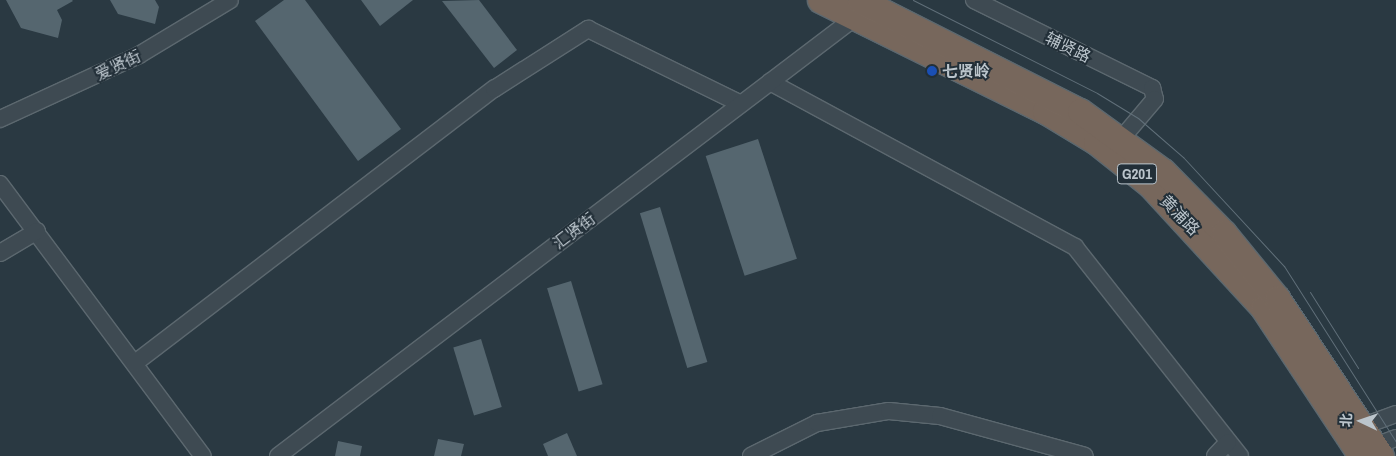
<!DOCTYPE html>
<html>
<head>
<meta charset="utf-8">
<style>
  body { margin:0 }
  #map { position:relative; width:1396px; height:456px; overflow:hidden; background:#2a3942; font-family:"Archivo Narrow","Noto Sans SC",sans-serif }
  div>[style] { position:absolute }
  .building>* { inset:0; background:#55666f; transform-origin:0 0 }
  .roads { filter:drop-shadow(1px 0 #5c686f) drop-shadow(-1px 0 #5c686f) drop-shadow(0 1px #5c686f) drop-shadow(0 -1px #5c686f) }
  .minor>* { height:16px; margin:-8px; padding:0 8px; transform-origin:8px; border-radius:8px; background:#3e4a52 }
  .highway>* { height:25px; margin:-12.5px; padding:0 12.5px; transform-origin:12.5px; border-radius:12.5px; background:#77675c }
  .tram>* { height:1px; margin:-0.5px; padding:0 0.5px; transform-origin:0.5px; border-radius:0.5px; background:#606f79 }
  .dots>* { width:14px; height:14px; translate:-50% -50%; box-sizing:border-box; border:2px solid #222f38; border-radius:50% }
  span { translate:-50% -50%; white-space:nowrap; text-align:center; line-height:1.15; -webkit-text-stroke:4px #222f38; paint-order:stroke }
  .shield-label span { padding:1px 4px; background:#222f38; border:1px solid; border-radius:4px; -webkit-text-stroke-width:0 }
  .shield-label { font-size:15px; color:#bbc5cc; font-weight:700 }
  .street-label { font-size:16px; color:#bbc5cc }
  .poi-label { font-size:16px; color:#bbc5cc; font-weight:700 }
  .left { translate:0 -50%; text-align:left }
  .north { position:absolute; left:1336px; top:396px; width:50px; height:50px; -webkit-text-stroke:4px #222f38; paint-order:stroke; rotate:273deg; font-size:14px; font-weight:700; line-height:20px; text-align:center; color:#bbc5cc }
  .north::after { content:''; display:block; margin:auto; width:18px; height:22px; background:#bbc5cc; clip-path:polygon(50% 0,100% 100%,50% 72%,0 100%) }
</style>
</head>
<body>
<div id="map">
  <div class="building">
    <div style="clip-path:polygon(6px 0,72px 0,73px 1px,57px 10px,62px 20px,58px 38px,21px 28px)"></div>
    <div style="clip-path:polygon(110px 0,155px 0,159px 7px,155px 24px,118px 14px)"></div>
    <div style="clip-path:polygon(284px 0,305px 0,401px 129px,358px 161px,255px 21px)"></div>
    <div style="clip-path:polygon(361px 0,413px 0,380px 26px)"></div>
    <div style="clip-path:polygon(479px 0,517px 50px,494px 68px,442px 1px)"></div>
    <div style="left:758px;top:139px;width:126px;height:55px;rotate:72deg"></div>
    <div style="left:660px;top:207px;width:162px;height:21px;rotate:73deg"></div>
    <div style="left:571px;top:281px;width:108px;height:25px;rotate:73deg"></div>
    <div style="left:481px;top:339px;width:71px;height:29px;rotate:73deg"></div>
    <div style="clip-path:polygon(567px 433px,577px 456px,548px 456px,543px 444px)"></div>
    <div style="clip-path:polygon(438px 439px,464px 444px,461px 456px,434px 456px)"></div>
    <div style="clip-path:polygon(338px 441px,362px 446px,360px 456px,335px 456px)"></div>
  </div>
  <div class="roads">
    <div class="minor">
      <div style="left:974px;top:0;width:199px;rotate:26.3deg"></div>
      <div style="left:1152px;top:88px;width:11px;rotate:75deg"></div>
      <div style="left:1155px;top:99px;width:51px;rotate:130.2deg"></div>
      <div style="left:770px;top:82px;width:347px;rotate:28.4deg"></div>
      <div style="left:1075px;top:247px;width:266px;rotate:51.7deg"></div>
      <div style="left:0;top:119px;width:153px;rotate:-24.7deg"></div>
      <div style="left:139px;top:55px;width:106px;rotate:-31.1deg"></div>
      <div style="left:0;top:184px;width:339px;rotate:53.3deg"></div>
      <div style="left:0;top:253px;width:43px;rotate:-30.7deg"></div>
      <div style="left:135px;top:363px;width:452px;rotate:-37.4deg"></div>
      <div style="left:494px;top:89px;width:112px;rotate:-32.6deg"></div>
      <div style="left:588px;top:29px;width:170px;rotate:26.1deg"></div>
      <div style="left:1396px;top:414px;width:35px;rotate:160deg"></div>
      <div style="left:1363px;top:426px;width:19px;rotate:125deg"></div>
      <div style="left:1352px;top:442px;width:23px;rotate:10deg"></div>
      <div style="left:1375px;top:446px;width:22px;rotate:-21deg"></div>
      <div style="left:278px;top:456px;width:732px;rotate:-37.23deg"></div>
      <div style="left:751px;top:456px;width:74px;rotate:-26.6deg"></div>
      <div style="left:817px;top:423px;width:73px;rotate:-9.5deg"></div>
      <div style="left:889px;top:411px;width:51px;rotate:5.6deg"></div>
      <div style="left:940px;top:416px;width:150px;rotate:15.4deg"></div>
      <div style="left:1215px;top:456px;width:19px;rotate:-47deg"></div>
    </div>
    <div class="highway">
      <div style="left:820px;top:0;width:251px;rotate:26.3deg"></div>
      <div style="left:1045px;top:111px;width:60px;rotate:31.3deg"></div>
      <div style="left:1096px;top:142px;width:69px;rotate:38.5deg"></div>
      <div style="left:1150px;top:185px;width:167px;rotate:47.4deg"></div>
      <div style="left:1263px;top:308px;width:178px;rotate:56.5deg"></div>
      <div style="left:860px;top:0;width:246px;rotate:26.8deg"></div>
      <div style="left:1080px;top:111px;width:102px;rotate:35.9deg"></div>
      <div style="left:1163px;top:171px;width:87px;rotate:45.5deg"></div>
      <div style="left:1224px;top:233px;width:84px;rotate:50.8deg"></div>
      <div style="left:1277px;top:298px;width:189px;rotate:56.6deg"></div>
    </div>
  </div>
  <div class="tram">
    <div style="left:913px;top:0;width:206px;rotate:26.8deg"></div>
    <div style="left:1097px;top:93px;width:48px;rotate:31.4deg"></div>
    <div style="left:1138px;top:118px;width:60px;rotate:40.9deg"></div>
    <div style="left:1183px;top:157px;width:149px;rotate:47.2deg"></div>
    <div style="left:1284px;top:266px;width:209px;rotate:57.5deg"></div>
    <div style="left:1310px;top:292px;width:90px;rotate:57.7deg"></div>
  </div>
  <div class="dots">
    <div style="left:932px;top:71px;background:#1a4fb4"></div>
  </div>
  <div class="shield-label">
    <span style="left:1137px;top:174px">G201</span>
  </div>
  <div class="street-label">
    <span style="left:1068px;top:47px;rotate:26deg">辅贤路</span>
    <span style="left:118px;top:65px;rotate:-25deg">爱贤街</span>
    <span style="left:1180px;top:215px;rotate:46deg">黄浦路</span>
    <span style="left:574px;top:231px;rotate:-37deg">汇贤街</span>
  </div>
  <div class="poi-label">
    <span class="left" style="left:942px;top:71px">七贤岭</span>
  </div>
  <div class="north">北</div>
</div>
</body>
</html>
